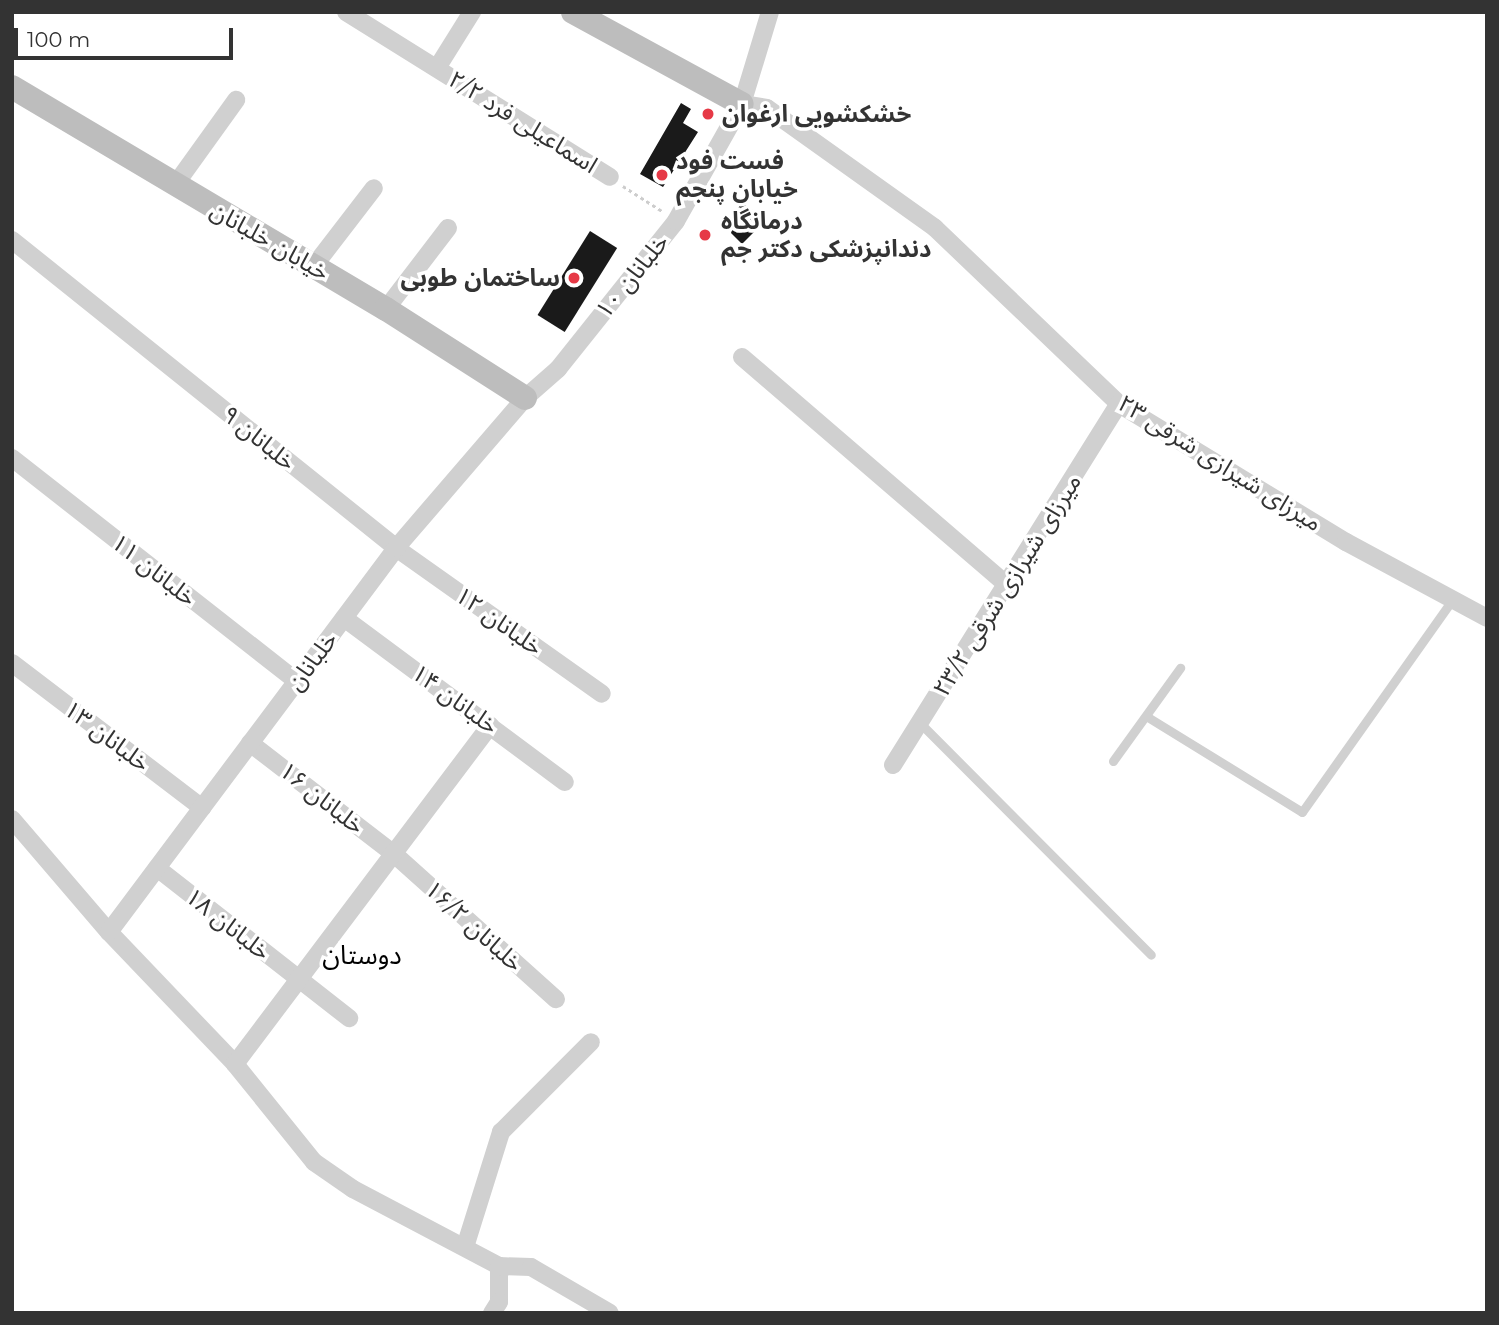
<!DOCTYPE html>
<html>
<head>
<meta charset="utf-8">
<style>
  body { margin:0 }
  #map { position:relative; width:1499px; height:1325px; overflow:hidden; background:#fff; font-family:Montserrat,"Noto Sans Arabic",sans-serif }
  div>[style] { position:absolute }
  .building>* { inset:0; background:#1a1a1a; transform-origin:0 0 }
  .path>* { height:2.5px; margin-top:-1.25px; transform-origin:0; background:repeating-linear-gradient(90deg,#cdcdcd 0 3.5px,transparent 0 7px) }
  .lane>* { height:9px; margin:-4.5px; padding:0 4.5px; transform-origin:4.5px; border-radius:4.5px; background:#d0d0d0 }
  .street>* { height:18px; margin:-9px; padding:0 9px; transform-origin:9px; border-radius:9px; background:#d0d0d0 }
  .secondary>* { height:24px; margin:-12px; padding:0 12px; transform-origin:12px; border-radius:12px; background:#bdbdbd }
  .dots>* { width:19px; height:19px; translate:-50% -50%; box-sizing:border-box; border:4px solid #fff; border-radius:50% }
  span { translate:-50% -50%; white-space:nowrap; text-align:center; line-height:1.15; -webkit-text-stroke:7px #fff; paint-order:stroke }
  .poi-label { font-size:24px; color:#333; font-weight:700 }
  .left { translate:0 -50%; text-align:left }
  .right { translate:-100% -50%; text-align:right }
  .street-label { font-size:24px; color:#333 }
  .neighbourhood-label { font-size:26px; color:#000 }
  .frame { position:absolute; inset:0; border:14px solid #333; pointer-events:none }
  .scale { position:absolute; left:14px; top:28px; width:219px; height:32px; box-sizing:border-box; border:4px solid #333; border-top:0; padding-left:9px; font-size:21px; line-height:24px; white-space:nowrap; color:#333; -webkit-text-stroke:5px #fff; paint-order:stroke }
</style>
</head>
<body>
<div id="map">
  <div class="building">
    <div style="clip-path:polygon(681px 103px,691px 109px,683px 123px,698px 132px,663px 187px,640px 174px)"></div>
    <div style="clip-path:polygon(741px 200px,765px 221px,742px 244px,731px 233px)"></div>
    <div style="left:590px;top:231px;width:32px;height:99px;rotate:32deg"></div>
  </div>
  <div class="path">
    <div style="left:623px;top:186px;width:46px;rotate:32.7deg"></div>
  </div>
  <div class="lane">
    <div style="left:1146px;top:716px;width:183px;rotate:31.6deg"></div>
    <div style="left:1302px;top:812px;width:260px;rotate:-54.7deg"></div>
    <div style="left:920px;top:723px;width:327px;rotate:45.1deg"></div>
    <div style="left:1113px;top:761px;width:115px;rotate:-54.2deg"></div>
  </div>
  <div class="street">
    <div style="left:346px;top:12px;width:311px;rotate:32deg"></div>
    <div style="left:437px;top:68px;width:66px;rotate:-58deg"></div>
    <div style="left:742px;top:104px;width:25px;rotate:9deg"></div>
    <div style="left:767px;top:108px;width:206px;rotate:35.5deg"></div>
    <div style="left:935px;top:228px;width:255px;rotate:43.7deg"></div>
    <div style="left:1119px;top:404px;width:266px;rotate:31.3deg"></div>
    <div style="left:1346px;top:542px;width:160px;rotate:28.3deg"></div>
    <div style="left:175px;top:185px;width:105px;rotate:-54.3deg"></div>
    <div style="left:12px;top:240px;width:492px;rotate:38.7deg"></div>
    <div style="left:396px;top:548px;width:252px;rotate:35.3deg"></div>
    <div style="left:314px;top:266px;width:98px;rotate:-52.4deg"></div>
    <div style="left:386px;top:309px;width:102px;rotate:-52.6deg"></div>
    <div style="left:742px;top:357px;width:350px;rotate:40.7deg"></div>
    <div style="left:12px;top:458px;width:361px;rotate:38.1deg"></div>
    <div style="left:344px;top:618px;width:275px;rotate:36.6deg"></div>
    <div style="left:12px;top:663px;width:239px;rotate:37.3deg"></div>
    <div style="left:250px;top:743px;width:180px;rotate:37.6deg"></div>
    <div style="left:393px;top:853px;width:219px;rotate:41.9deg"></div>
    <div style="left:893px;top:765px;width:426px;rotate:-58deg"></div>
    <div style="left:12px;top:819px;width:149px;rotate:49.4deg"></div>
    <div style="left:109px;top:932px;width:182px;rotate:46.3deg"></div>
    <div style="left:235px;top:1064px;width:126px;rotate:51.1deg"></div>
    <div style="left:314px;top:1162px;width:47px;rotate:34.7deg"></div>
    <div style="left:353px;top:1189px;width:165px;rotate:27.8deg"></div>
    <div style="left:499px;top:1266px;width:36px;rotate:90deg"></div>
    <div style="left:499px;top:1302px;width:13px;rotate:122deg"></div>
    <div style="left:157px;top:868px;width:244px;rotate:38deg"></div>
    <div style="left:109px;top:932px;width:479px;rotate:-53.2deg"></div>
    <div style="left:396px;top:548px;width:198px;rotate:-49.3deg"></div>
    <div style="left:525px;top:398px;width:44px;rotate:-41.3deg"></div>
    <div style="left:558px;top:369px;width:189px;rotate:-51.4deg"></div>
    <div style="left:676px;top:221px;width:134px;rotate:-60.6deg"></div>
    <div style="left:742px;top:104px;width:96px;rotate:-73.1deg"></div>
    <div style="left:235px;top:1064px;width:424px;rotate:-53deg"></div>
    <div style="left:465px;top:1247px;width:121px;rotate:-72.6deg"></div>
    <div style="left:501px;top:1132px;width:127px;rotate:-45deg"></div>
    <div style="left:499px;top:1266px;width:32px;rotate:2deg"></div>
    <div style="left:531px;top:1267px;width:91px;rotate:30.2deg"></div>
  </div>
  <div class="secondary">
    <div style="left:573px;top:12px;width:192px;rotate:28.6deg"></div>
    <div style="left:12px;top:87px;width:435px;rotate:30.7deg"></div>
    <div style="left:386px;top:309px;width:165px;rotate:32.6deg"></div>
  </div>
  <div class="dots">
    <div style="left:708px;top:114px;background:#e63946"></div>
    <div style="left:662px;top:175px;background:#e63946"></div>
    <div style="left:705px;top:235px;background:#e63946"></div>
    <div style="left:574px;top:278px;background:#e63946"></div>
  </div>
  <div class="poi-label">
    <span class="left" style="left:722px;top:114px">خشکشویی ارغوان</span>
    <span class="left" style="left:676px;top:175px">فست فود<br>خیابان پنجم</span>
    <span class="left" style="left:721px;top:235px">درمانگاه<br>دندانپزشکی دکتر جم</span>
    <span class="right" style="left:560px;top:278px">ساختمان طوبی</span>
  </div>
  <div class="street-label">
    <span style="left:523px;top:122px;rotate:32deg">۲/۲ اسماعیلی فرد</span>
    <span style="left:270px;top:241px;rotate:30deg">خیابان خلبانان</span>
    <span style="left:632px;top:276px;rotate:-51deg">۱۰ خلبانان</span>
    <span style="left:259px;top:438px;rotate:39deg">۹ خلبانان</span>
    <span style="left:1220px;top:463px;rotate:32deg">۲۳ میرزای شیرازی شرقی</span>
    <span style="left:154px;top:570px;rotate:38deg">۱۱ خلبانان</span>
    <span style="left:1007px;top:585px;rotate:-58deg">۲۳/۲ میرزای شیرازی شرقی</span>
    <span style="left:499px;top:621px;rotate:35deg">۱۲ خلبانان</span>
    <span style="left:312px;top:661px;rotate:-53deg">خلبانان</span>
    <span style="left:455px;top:699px;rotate:36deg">۱۴ خلبانان</span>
    <span style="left:107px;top:736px;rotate:37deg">۱۳ خلبانان</span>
    <span style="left:322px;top:798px;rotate:38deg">۱۶ خلبانان</span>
    <span style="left:228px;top:924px;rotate:38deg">۱۸ خلبانان</span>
    <span style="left:474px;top:926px;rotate:42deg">۱۶/۲ خلبانان</span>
  </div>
  <div class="neighbourhood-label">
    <span style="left:362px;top:956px">دوستان</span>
  </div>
  <div class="frame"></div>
  <div class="scale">100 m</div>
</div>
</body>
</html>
